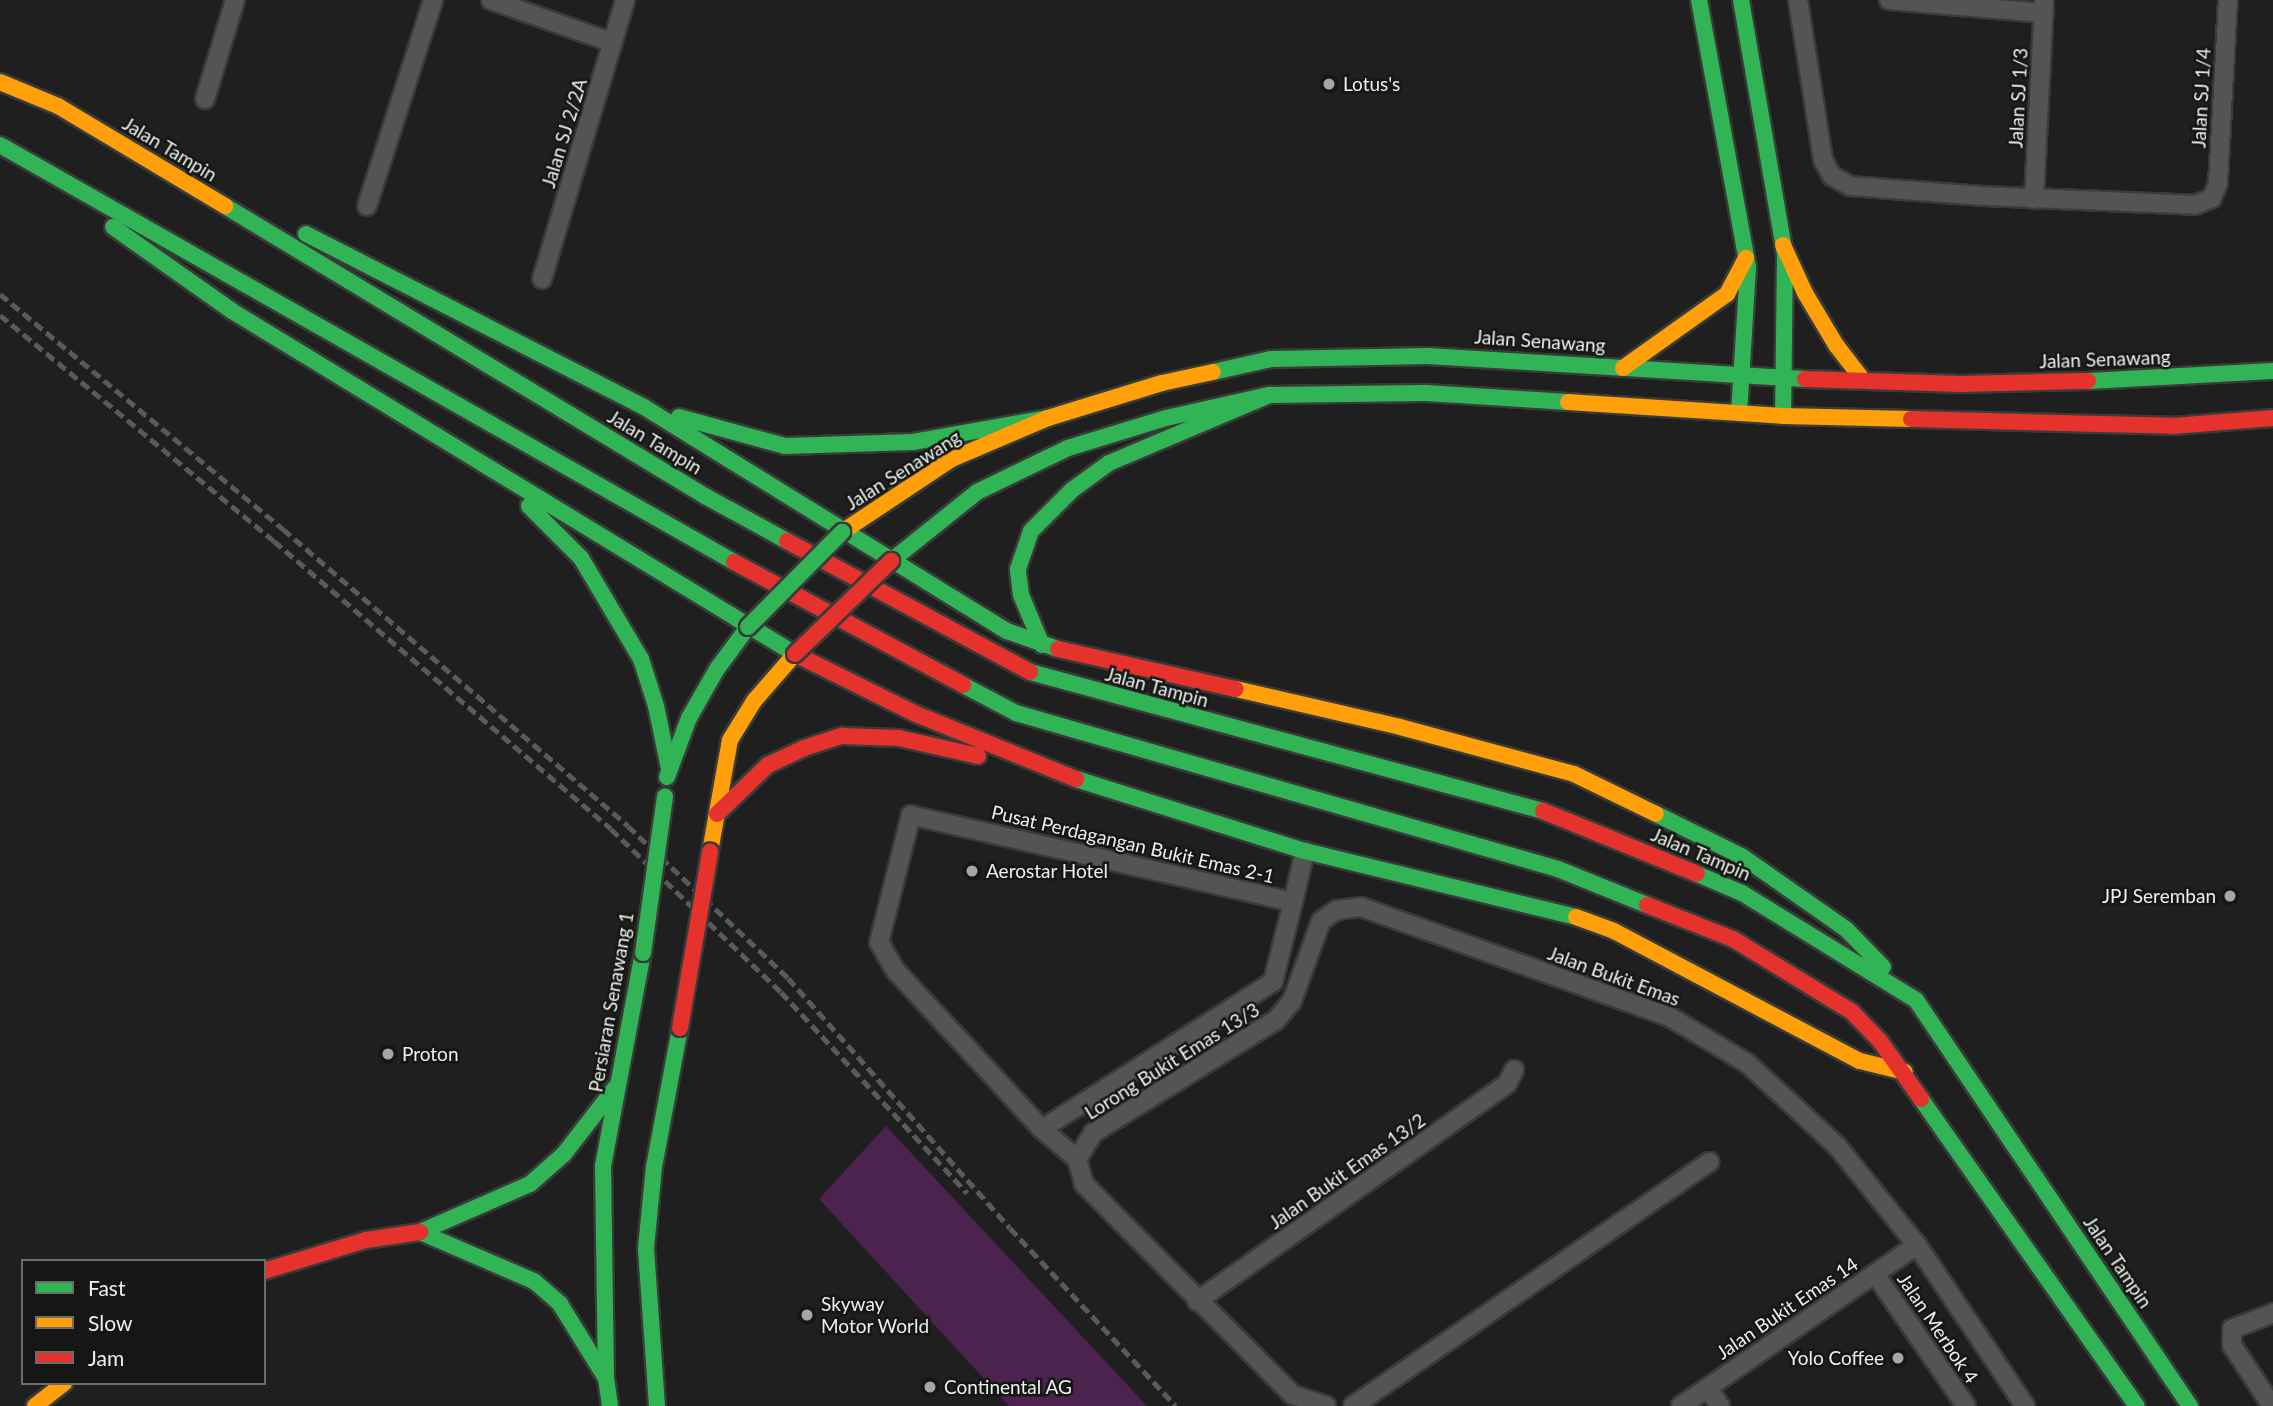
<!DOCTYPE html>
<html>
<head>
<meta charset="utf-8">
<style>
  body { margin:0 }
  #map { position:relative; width:2273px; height:1406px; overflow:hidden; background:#1e1f1e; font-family:Lato,sans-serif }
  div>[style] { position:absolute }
  .green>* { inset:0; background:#4c234e }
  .roads { filter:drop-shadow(2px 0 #393b39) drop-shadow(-2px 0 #393b39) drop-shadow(0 2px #393b39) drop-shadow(0 -2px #393b39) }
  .street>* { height:18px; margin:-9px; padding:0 9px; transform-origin:9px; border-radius:9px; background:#535453 }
  .fast>* { height:16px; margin:-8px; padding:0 8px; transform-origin:8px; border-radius:8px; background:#30b455 }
  .slow>* { height:16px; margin:-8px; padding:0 8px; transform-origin:8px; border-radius:8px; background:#ff9f0a }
  .jam>* { height:16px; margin:-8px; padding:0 8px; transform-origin:8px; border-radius:8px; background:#e5322d }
  .rail>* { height:5px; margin-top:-2.5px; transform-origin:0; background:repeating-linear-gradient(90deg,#5a5a5a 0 10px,transparent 0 15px) }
  .bridges { filter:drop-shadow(2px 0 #393b39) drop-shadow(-2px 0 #393b39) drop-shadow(0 2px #393b39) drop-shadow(0 -2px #393b39) }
  .fast-bridge>* { height:16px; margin:-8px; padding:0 8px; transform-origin:8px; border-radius:8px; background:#30b455 }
  .jam-bridge>* { height:16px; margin:-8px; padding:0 8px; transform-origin:8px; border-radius:8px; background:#e5322d }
  .dots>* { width:19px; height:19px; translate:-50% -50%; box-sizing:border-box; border:4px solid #141714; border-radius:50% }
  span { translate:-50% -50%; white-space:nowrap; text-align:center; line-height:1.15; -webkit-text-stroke:5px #141714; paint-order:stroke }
  .poi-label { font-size:19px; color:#edefed }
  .left { translate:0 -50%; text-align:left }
  .right { translate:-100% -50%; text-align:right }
  .street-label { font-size:19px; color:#edefed }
  .legend { position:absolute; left:21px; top:1259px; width:245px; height:126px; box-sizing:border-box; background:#141714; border:2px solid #6b6d6b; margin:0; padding:9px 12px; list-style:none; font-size:21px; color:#edefed }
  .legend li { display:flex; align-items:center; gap:14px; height:35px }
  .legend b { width:35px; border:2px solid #6b6d6b }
</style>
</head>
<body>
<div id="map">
  <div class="green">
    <div style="clip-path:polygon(886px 1126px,1147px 1406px,1009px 1406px,819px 1199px)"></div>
  </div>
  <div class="roads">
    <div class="street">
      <div style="left:491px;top:0;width:129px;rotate:19.4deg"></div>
      <div style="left:1798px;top:0;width:162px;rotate:81.1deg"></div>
      <div style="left:1823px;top:160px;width:18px;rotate:61deg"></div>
      <div style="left:1832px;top:176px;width:21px;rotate:29deg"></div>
      <div style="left:1850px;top:186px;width:134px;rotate:4.3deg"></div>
      <div style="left:1984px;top:196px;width:211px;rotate:2.4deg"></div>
      <div style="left:2195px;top:205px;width:18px;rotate:-22deg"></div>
      <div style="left:2212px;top:198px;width:16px;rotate:-68deg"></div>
      <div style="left:2218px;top:183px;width:183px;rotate:-86.9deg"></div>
      <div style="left:1889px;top:0;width:155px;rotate:4.8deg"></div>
      <div style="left:205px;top:99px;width:103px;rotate:-73.1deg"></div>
      <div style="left:2034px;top:199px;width:199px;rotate:-87.1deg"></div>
      <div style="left:367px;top:206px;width:216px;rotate:-72.2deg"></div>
      <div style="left:542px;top:279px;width:291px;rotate:-73.4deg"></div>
      <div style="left:1305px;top:851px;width:52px;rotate:103.2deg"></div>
      <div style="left:1293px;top:902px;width:392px;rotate:-167.2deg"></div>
      <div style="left:911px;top:815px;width:131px;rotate:104.1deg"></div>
      <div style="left:879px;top:942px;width:34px;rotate:60deg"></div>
      <div style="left:896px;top:971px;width:215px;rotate:47.3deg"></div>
      <div style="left:1042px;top:1129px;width:46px;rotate:40.6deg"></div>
      <div style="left:1077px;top:1159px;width:26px;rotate:74deg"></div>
      <div style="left:1084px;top:1184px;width:297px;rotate:45.3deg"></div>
      <div style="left:1293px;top:1395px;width:35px;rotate:18deg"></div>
      <div style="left:1042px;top:1129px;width:274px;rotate:-32.5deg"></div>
      <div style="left:1273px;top:982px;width:82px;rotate:-76deg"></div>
      <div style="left:1077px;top:1159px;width:31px;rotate:-58deg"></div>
      <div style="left:1093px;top:1133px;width:215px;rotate:-31.7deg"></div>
      <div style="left:1276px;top:1020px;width:25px;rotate:-50deg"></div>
      <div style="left:1292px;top:1001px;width:85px;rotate:-70.1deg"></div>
      <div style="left:1321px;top:921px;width:19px;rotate:-35deg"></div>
      <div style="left:1337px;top:910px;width:24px;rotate:-7deg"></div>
      <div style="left:1361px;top:907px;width:328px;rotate:19.6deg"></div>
      <div style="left:1670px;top:1017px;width:90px;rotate:30.9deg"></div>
      <div style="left:1747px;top:1063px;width:122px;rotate:42.7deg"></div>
      <div style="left:1837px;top:1146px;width:127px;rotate:51.1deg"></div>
      <div style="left:1917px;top:1245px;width:194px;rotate:56.1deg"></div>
      <div style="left:1875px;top:1274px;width:160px;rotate:55.4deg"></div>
      <div style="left:1197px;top:1301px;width:378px;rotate:-35deg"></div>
      <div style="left:1507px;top:1084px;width:16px;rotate:-63deg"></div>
      <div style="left:1708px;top:1388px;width:22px;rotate:56deg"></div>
      <div style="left:1353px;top:1406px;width:432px;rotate:-34.4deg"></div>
      <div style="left:1681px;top:1406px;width:286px;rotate:-34.3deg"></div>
      <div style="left:2272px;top:1406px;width:73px;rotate:-123.3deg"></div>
      <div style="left:2232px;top:1345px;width:16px;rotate:-90deg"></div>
      <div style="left:2232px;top:1329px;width:44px;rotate:-21.3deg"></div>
    </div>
    <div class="fast">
      <div style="left:1699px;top:0;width:271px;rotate:79.6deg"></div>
      <div style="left:1748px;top:267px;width:146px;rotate:93.5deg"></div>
      <div style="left:1741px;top:0;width:259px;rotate:80.2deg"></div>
      <div style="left:1785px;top:255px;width:161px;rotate:90.7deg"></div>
      <div style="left:0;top:145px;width:844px;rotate:29.6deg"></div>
      <div style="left:225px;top:206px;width:561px;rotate:31.14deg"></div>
      <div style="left:705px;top:496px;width:94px;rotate:28.8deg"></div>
      <div style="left:113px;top:227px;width:146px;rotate:35.2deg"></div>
      <div style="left:232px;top:311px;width:659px;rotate:31.35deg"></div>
      <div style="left:306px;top:234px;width:380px;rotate:27.1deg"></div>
      <div style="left:644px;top:407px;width:427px;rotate:31.7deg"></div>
      <div style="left:1007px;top:631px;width:54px;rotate:19.4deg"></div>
      <div style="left:1213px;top:372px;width:59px;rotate:-12.6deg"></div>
      <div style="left:1271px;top:359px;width:157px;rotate:-1.1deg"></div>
      <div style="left:1428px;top:356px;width:378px;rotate:3.5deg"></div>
      <div style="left:2088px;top:381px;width:185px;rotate:-3.1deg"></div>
      <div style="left:679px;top:417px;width:110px;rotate:15.3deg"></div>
      <div style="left:785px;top:446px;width:128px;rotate:-1.8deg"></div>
      <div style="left:913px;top:442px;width:137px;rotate:-10.1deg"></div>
      <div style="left:529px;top:506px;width:74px;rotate:45deg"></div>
      <div style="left:581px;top:558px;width:117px;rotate:59.3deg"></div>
      <div style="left:641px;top:659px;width:49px;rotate:72.3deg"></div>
      <div style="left:656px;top:706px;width:63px;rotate:78.2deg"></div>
      <div style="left:891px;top:561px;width:110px;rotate:-38.7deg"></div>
      <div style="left:977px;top:492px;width:101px;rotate:-25.8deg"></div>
      <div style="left:1068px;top:448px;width:102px;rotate:-17deg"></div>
      <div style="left:1166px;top:418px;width:106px;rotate:-12.6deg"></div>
      <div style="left:1269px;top:395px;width:157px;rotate:-0.7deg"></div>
      <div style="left:1426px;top:393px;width:142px;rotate:3.6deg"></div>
      <div style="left:1042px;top:645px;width:54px;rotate:-112.8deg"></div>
      <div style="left:1021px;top:595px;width:26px;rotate:-97deg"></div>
      <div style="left:1018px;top:569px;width:40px;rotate:-71.1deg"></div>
      <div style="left:1031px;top:531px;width:58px;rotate:-45deg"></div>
      <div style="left:1072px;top:490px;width:46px;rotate:-36.1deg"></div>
      <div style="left:1109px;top:463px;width:174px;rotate:-23deg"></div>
      <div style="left:1030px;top:672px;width:531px;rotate:15.16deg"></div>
      <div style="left:963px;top:685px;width:60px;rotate:27.8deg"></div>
      <div style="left:1016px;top:713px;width:564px;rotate:16.06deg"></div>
      <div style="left:1558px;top:869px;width:96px;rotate:22deg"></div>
      <div style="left:667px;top:777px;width:63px;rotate:-69.6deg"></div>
      <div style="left:689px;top:718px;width:56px;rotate:-60.3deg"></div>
      <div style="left:717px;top:669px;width:52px;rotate:-53.6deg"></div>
      <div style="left:1076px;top:779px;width:240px;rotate:17.5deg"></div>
      <div style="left:1305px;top:851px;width:279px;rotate:13.7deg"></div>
      <div style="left:1656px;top:814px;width:97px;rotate:26.3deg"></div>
      <div style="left:1743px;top:857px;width:126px;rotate:35deg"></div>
      <div style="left:1846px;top:929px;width:53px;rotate:45.8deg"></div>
      <div style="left:1697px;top:874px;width:49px;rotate:22.9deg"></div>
      <div style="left:1742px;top:893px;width:204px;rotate:31.6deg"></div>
      <div style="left:1916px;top:1000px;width:490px;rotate:56deg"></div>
      <div style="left:1921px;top:1099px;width:375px;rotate:54.9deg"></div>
      <div style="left:420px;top:1232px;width:120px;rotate:-23.6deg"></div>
      <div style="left:530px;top:1184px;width:45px;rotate:-41.4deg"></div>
      <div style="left:564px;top:1154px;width:83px;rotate:-52.3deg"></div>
      <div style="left:420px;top:1232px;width:124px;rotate:23.3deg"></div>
      <div style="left:534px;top:1281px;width:35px;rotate:41deg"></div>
      <div style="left:560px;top:1304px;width:86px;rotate:58.3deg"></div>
      <div style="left:610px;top:1406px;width:27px;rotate:-98deg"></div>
      <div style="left:606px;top:1379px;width:213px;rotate:-90.8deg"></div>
      <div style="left:603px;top:1166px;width:217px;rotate:-79.4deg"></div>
      <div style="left:657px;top:1406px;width:158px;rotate:-94deg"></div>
      <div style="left:646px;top:1248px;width:81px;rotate:-84.4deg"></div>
      <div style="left:654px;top:1167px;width:141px;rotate:-79.4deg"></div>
    </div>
    <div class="slow">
      <div style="left:0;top:82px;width:63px;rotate:22.5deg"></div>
      <div style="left:58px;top:106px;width:195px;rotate:30.9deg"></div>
      <div style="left:1783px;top:245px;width:53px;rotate:65.4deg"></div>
      <div style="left:1805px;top:293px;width:61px;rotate:59.2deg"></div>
      <div style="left:1836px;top:345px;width:44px;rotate:52.4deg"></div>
      <div style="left:1623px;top:368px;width:128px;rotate:-35.4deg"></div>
      <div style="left:1727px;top:294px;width:41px;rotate:-62.2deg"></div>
      <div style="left:1568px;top:402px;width:215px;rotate:3.7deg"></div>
      <div style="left:1783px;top:416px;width:128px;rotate:1.3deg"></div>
      <div style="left:842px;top:532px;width:132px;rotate:-33.6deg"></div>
      <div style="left:952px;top:459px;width:104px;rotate:-23.1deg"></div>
      <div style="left:1048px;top:418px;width:119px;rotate:-17.1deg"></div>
      <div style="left:1162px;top:383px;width:52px;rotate:-12.2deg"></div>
      <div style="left:1236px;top:689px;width:168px;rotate:13deg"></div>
      <div style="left:1400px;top:727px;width:180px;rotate:15.1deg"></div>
      <div style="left:1574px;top:774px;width:91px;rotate:26deg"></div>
      <div style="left:710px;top:852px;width:114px;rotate:-79.9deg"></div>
      <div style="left:730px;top:740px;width:46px;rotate:-58.4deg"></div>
      <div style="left:754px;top:701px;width:62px;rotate:-48.9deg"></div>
      <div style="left:1576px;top:917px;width:40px;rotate:20.2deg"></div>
      <div style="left:1614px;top:931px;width:278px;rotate:27.9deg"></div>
      <div style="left:1860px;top:1061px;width:46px;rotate:13.7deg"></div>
      <div style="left:35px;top:1406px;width:37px;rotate:-38deg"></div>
    </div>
    <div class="jam">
      <div style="left:1805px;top:379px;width:156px;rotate:1.8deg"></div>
      <div style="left:1961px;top:384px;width:127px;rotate:-1.4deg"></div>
      <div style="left:1911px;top:419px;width:262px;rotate:1.5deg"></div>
      <div style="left:2173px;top:426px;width:100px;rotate:-4.6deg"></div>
      <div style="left:787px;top:541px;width:276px;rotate:28.3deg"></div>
      <div style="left:734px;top:562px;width:260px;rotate:28.2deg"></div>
      <div style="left:1058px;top:649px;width:182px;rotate:12.7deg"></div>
      <div style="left:795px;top:654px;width:135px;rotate:26.4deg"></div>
      <div style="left:916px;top:714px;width:173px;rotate:22.1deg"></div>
      <div style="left:1543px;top:811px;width:166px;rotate:22.2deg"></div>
      <div style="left:717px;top:814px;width:71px;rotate:-43.9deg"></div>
      <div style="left:768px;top:765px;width:40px;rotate:-25deg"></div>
      <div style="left:804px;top:748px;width:40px;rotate:-18deg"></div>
      <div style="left:842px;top:736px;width:57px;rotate:2deg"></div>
      <div style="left:899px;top:738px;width:81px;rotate:12.8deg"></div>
      <div style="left:1647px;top:905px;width:92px;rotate:21.6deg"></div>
      <div style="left:1733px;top:939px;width:140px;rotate:31.5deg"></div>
      <div style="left:1852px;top:1012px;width:40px;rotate:46deg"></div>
      <div style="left:1880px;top:1041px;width:71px;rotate:54.7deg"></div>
      <div style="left:264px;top:1271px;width:107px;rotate:-16.9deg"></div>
      <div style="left:366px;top:1240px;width:55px;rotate:-8.4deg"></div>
    </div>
  </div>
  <div class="rail">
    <div style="left:0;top:294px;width:368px;rotate:39.7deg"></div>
    <div style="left:283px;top:529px;width:455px;rotate:40.7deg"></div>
    <div style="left:628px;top:826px;width:221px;rotate:43.5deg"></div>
    <div style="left:788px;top:978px;width:334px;rotate:48.4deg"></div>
    <div style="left:1010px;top:1228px;width:243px;rotate:47deg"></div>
    <div style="left:0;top:315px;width:355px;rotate:39.5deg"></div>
    <div style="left:274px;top:541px;width:443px;rotate:40.5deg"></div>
    <div style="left:611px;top:829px;width:236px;rotate:43.8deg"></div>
    <div style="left:781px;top:992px;width:274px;rotate:47.2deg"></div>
  </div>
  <div class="bridges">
    <div class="fast-bridge">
      <div style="left:748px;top:627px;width:134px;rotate:-45.3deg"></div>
      <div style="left:643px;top:953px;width:158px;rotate:-82deg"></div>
    </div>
    <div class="jam-bridge">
      <div style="left:795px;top:654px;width:134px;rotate:-44.1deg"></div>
      <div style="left:680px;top:1028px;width:179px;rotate:-80.3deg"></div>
    </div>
  </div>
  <div class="dots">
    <div style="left:1329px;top:84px;background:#a5a6a5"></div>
    <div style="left:972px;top:871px;background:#a5a6a5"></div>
    <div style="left:2230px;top:896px;background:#a5a6a5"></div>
    <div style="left:388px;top:1054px;background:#a5a6a5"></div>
    <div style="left:807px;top:1315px;background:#a5a6a5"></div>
    <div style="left:1898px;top:1358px;background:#a5a6a5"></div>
    <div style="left:930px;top:1387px;background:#a5a6a5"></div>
  </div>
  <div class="poi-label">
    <span class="left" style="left:1343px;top:84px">Lotus's</span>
    <span class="left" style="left:986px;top:871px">Aerostar Hotel</span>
    <span class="right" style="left:2216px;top:896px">JPJ Seremban</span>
    <span class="left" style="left:402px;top:1054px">Proton</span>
    <span class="left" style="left:821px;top:1315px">Skyway<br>Motor World</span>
    <span class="right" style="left:1884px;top:1358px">Yolo Coffee</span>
    <span class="left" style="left:944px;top:1387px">Continental AG</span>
  </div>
  <div class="street-label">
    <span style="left:2018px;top:98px;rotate:-87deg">Jalan SJ 1/3</span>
    <span style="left:2201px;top:98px;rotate:-87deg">Jalan SJ 1/4</span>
    <span style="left:564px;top:133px;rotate:-73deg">Jalan SJ 2/2A</span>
    <span style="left:170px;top:149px;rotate:31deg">Jalan Tampin</span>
    <span style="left:1540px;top:341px;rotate:4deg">Jalan Senawang</span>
    <span style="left:2105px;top:359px;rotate:-2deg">Jalan Senawang</span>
    <span style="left:655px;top:442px;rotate:31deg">Jalan Tampin</span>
    <span style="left:903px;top:470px;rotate:-32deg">Jalan Senawang</span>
    <span style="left:1157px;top:687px;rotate:15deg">Jalan Tampin</span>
    <span style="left:1133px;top:844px;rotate:13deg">Pusat Perdagangan Bukit Emas 2-1</span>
    <span style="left:1701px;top:854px;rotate:23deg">Jalan Tampin</span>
    <span style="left:1614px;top:976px;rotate:20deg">Jalan Bukit Emas</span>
    <span style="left:611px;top:1002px;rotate:-80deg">Persiaran Senawang 1</span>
    <span style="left:1172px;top:1061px;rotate:-32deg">Lorong Bukit Emas 13/3</span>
    <span style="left:1347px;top:1171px;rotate:-35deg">Jalan Bukit Emas 13/2</span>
    <span style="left:2118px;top:1262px;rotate:56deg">Jalan Tampin</span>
    <span style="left:1787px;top:1308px;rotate:-34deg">Jalan Bukit Emas 14</span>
    <span style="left:1938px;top:1328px;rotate:56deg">Jalan Merbok 4</span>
  </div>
  <ul class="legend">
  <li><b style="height:9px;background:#30b455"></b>Fast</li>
  <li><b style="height:9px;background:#ff9f0a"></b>Slow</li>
  <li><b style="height:9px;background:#e5322d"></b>Jam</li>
  </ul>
</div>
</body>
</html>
